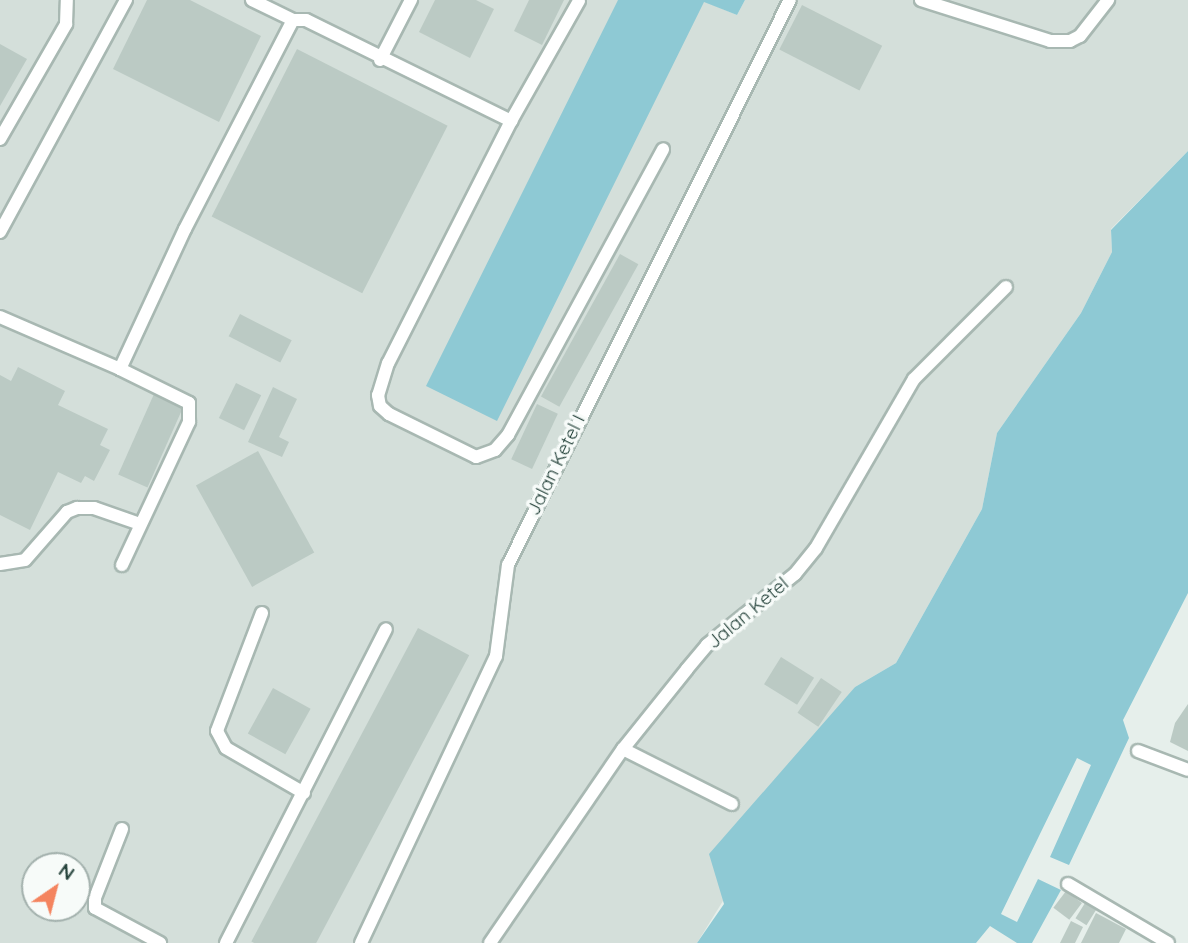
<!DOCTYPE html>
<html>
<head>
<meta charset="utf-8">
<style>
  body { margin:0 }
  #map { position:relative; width:1188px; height:943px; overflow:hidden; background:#e6efeb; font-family:Quicksand,sans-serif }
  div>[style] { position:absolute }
  .built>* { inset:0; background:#d4dfda }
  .water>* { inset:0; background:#8ec9d4 }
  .building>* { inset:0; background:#bbcac4; transform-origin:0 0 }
  .roads { filter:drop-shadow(2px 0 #a8b8b2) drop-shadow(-2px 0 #a8b8b2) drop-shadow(0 2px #a8b8b2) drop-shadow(0 -2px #a8b8b2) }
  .service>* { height:12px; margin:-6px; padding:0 6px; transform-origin:6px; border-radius:6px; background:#fff }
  span { translate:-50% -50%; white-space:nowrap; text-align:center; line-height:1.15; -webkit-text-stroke:7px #f7fbf9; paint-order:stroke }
  .street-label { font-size:19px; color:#24423a }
  .north { position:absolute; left:21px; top:852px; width:70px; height:70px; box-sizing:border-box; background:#f7fbf9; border:2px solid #a3b1ad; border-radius:50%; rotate:35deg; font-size:19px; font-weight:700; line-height:28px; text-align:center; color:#24423a }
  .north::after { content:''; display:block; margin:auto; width:24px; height:32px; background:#f4845f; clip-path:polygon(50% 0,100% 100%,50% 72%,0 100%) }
</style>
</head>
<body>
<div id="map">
  <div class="built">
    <div style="clip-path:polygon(evenodd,0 0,701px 0,737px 15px,745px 0,1188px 0,1188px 151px,1111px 229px,1112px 252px,1081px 313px,997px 433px,982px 509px,896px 663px,855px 687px,697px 943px,0 943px,0 0,35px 866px,77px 866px,77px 908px,35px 908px,35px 866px)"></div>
  </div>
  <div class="water">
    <div style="clip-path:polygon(618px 0,745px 0,737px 15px,704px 2px,497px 421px,426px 386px)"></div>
    <div style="clip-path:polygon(1188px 151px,1188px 593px,1123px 720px,1129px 738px,1069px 865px,1050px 857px,1091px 765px,1077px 758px,1001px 914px,1017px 922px,1038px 879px,1061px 890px,1032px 943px,1017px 943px,990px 926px,976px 943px,697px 943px,724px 904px,709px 854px,855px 687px,896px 663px,982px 509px,997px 433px,1081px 313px,1112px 252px,1111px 230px)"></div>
  </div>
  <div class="building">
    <div style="clip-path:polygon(147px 0,190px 0,261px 36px,219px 122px,113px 69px)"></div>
    <div style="clip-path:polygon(435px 0,476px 0,494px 9px,470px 58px,419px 32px)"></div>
    <div style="clip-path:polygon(529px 0,564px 0,542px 45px,514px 31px)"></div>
    <div style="left:802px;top:5px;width:90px;height:50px;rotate:27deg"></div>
    <div style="clip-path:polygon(0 44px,27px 59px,0 106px)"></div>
    <div style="left:297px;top:49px;width:169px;height:188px;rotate:27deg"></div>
    <div style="left:620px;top:254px;width:21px;height:163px;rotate:29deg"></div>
    <div style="left:240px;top:314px;width:58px;height:25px;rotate:27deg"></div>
    <div style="clip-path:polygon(18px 367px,65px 391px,58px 405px,108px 429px,100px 445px,110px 450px,94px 481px,85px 476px,81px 483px,58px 472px,30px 530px,0 515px,0 375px,11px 381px)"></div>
    <div style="left:236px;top:383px;width:28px;height:39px;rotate:26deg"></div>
    <div style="clip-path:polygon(273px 387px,297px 399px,279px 437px,289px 442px,282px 457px,248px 442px)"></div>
    <div style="left:154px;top:394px;width:32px;height:88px;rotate:24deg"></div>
    <div style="left:537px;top:404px;width:23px;height:61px;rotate:25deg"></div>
    <div style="left:258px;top:451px;width:116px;height:71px;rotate:61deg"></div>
    <div style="left:418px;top:628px;width:58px;height:355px;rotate:28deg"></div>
    <div style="left:781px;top:657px;width:39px;height:32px;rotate:32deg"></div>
    <div style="left:821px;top:678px;width:25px;height:42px;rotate:34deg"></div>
    <div style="left:273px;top:688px;width:43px;height:52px;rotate:29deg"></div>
    <div style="clip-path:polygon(1188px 704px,1188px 751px,1170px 742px,1175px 723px)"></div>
    <div style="left:1066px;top:891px;width:20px;height:21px;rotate:37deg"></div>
    <div style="left:1085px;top:903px;width:13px;height:18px;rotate:32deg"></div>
    <div style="clip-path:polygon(1096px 913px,1126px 929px,1119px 943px,1081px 943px)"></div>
    <div style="clip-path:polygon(1071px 921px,1083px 927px,1075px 943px,1060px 943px)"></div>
  </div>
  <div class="roads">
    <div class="service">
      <div style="left:252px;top:0;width:46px;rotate:26deg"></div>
      <div style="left:921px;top:0;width:135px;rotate:17.6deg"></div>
      <div style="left:1050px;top:41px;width:20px"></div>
      <div style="left:1070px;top:41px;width:11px;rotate:-27deg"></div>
      <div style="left:1080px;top:36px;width:46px;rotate:-52.1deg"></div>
      <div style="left:380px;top:60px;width:68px;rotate:-62.7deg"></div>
      <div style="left:511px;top:121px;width:271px;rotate:116.9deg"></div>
      <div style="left:388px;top:363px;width:34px;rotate:107deg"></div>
      <div style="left:378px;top:395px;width:11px;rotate:80deg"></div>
      <div style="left:380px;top:406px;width:12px;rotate:42deg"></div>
      <div style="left:389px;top:414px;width:97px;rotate:26.3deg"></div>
      <div style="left:476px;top:457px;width:20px;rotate:-20deg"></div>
      <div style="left:495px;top:450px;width:20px;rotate:-49deg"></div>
      <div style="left:508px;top:435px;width:325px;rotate:-61.5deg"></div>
      <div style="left:0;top:139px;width:133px;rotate:-60.1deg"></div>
      <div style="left:66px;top:24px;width:24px;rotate:-88deg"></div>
      <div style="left:0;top:232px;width:264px;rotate:-61.5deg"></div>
      <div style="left:0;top:317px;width:131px;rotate:23.4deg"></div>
      <div style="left:120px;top:369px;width:154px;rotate:-65.1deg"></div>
      <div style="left:185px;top:229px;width:235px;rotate:-62.7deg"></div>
      <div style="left:293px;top:20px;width:13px"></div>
      <div style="left:306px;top:20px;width:229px;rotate:26.2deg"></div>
      <div style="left:511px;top:121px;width:138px;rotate:-60.5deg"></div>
      <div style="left:120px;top:369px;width:77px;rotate:26.2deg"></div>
      <div style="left:189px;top:403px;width:19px;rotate:90deg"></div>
      <div style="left:189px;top:422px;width:158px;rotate:115.1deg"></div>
      <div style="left:0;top:564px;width:25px;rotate:-9deg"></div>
      <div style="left:25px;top:560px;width:64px;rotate:-48.8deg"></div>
      <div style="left:67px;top:512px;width:11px;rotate:-22deg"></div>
      <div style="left:77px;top:508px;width:17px"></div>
      <div style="left:94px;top:508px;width:49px;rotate:19.2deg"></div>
      <div style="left:262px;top:613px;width:126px;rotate:110.9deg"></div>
      <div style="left:217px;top:731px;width:19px;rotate:62deg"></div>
      <div style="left:226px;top:748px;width:90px;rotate:30deg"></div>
      <div style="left:623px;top:749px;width:122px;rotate:26.8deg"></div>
      <div style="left:1138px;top:751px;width:53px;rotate:20.8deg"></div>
      <div style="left:122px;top:829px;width:74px;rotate:111.4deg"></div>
      <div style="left:95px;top:898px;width:10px;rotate:90deg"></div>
      <div style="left:95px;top:908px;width:74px;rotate:28.3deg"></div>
      <div style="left:1068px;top:884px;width:116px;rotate:30.5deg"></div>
      <div style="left:226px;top:943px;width:352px;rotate:-63deg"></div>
      <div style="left:361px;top:943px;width:317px;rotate:-64.8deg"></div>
      <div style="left:496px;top:656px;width:92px;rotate:-82.5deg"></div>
      <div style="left:508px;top:565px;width:631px;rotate:-63.48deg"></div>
      <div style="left:490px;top:943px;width:235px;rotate:-55.6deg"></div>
      <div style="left:623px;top:749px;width:102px;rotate:-51.3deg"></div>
      <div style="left:687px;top:669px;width:31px;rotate:-50deg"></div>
      <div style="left:707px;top:645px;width:113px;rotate:-38.9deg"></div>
      <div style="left:795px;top:574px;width:33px;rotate:-51deg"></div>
      <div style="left:816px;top:548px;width:195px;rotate:-59.9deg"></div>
      <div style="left:914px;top:379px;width:130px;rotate:-45deg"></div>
    </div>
  </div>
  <div class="street-label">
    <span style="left:556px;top:465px;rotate:-64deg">Jalan Ketel I</span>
    <span style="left:748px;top:613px;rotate:-40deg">Jalan Ketel</span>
  </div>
  <div class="north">N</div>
</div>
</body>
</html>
